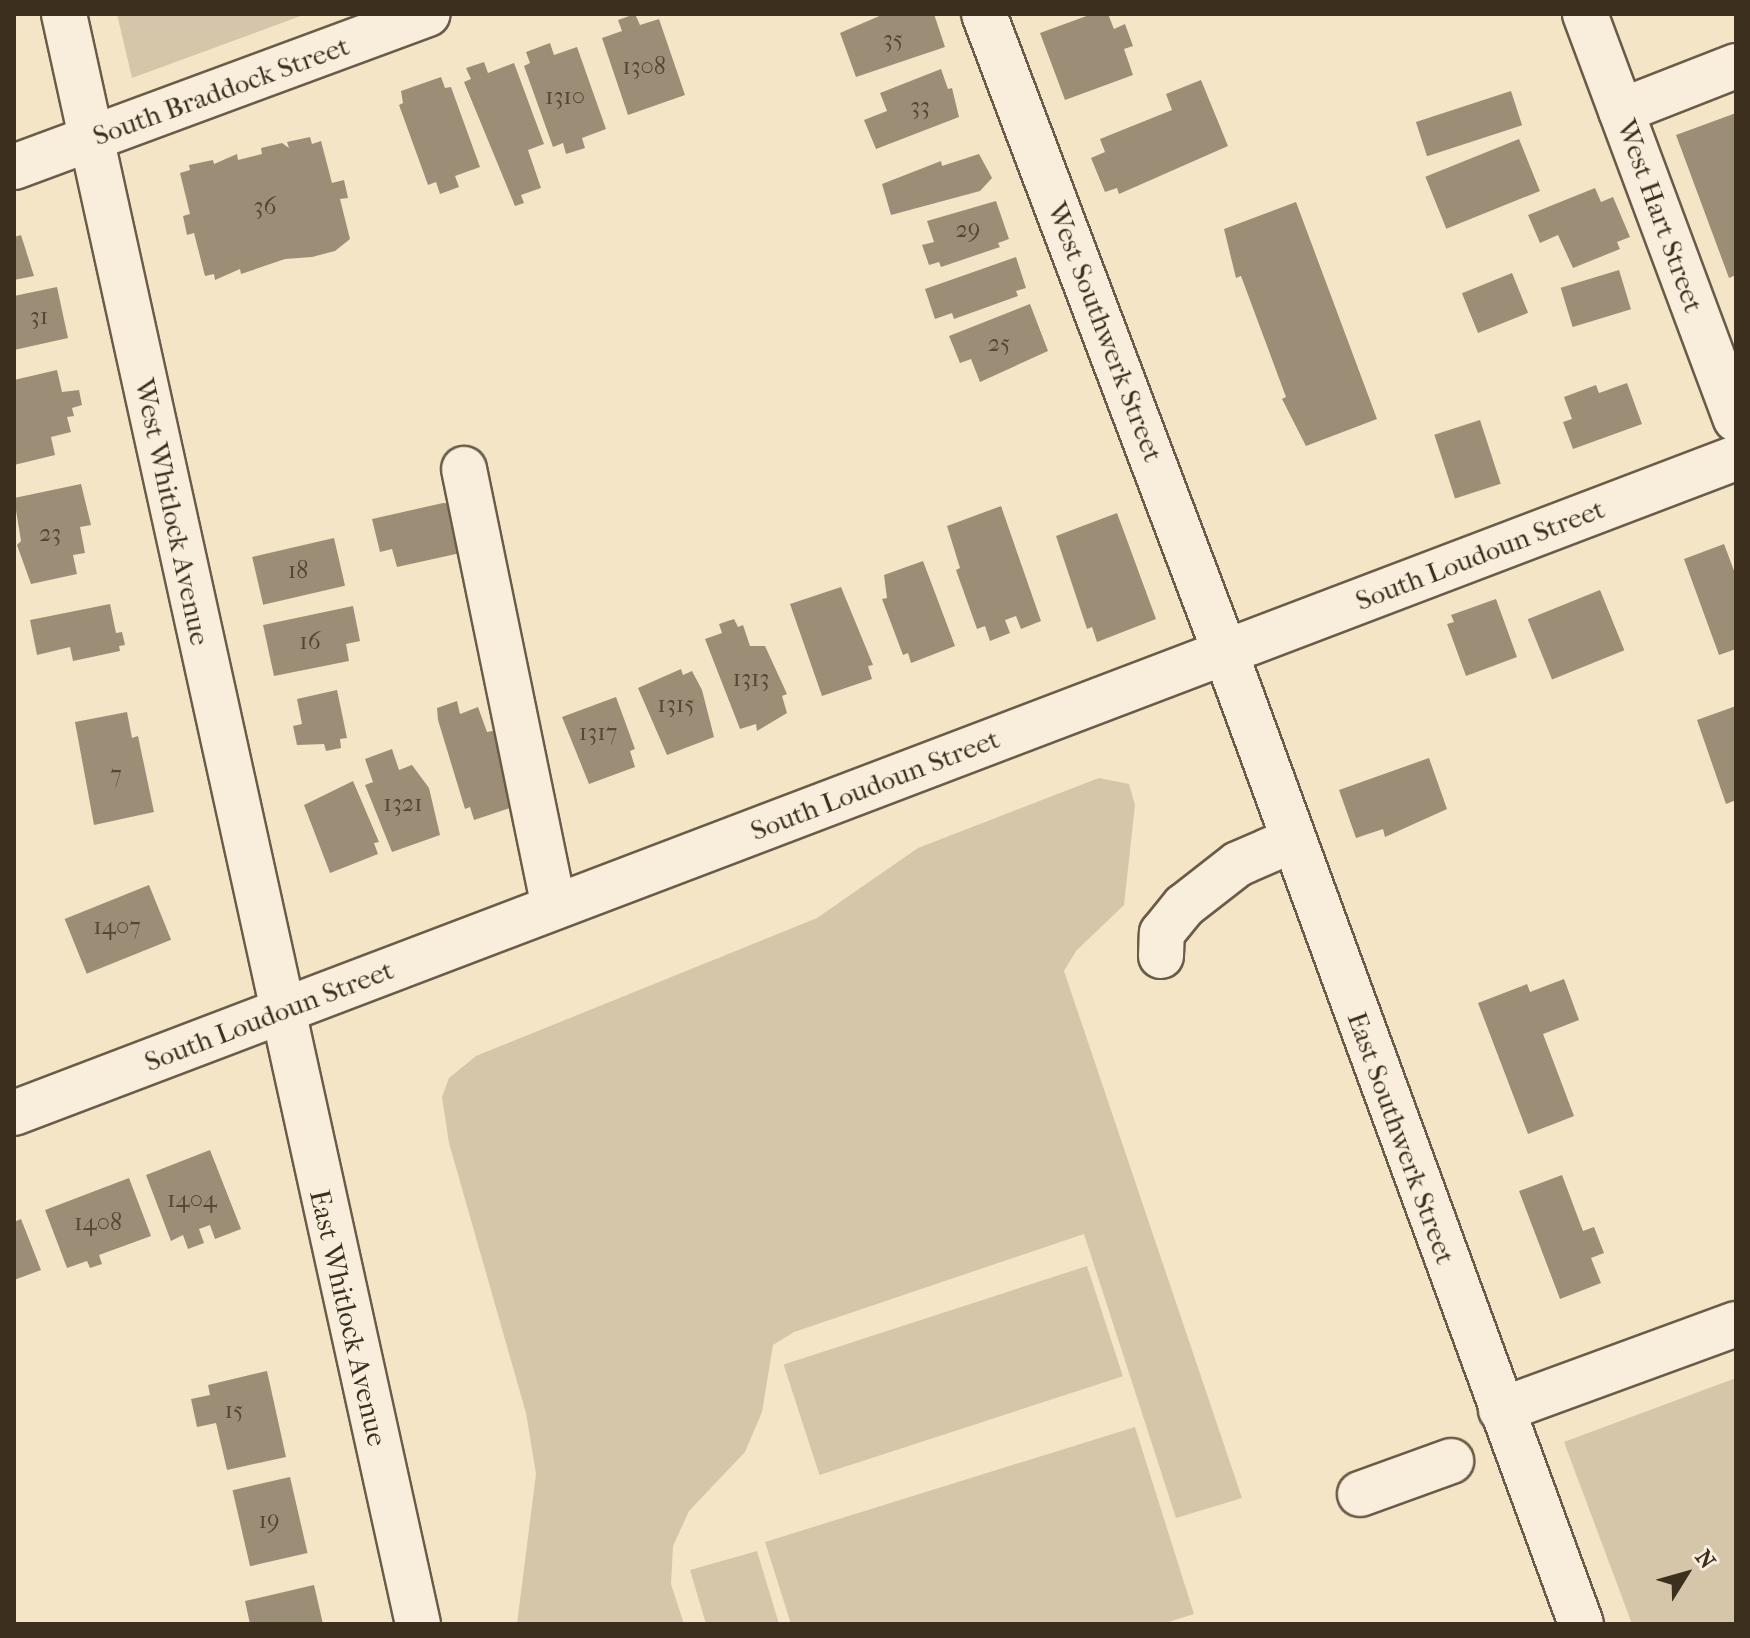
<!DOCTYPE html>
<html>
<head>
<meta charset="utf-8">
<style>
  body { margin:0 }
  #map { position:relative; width:1750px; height:1638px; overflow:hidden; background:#f4e5c7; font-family:"IM FELL French Canon",serif }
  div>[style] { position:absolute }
  .green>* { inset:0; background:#d5c6aa; transform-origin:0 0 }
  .building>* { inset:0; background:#9c8e76; transform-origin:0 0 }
  .roads { filter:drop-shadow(2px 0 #6a5c48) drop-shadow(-2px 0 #6a5c48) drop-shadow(0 2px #6a5c48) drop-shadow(0 -2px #6a5c48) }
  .minor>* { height:44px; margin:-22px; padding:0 22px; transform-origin:22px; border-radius:22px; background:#f8eedb }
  span { translate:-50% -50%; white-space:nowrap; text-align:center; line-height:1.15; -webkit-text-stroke:6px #f8eedb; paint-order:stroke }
  .number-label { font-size:24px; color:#544734 }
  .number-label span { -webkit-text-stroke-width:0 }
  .street-label { font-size:28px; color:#3c2f1e }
  .frame { position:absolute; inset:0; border:16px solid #3c2f1e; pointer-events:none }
  .north { position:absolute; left:1646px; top:1534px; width:80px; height:80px; -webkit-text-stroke:6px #f8eedb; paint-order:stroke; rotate:53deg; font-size:22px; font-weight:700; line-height:32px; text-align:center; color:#3c2f1e }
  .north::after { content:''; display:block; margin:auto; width:28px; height:36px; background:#3c2f1e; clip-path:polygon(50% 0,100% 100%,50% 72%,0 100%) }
</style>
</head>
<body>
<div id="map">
  <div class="green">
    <div style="clip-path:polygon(117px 14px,306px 14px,132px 78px)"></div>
    <div style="clip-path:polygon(1099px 778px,1129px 784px,1135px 805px,1124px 905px,1076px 951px,1064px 971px,1242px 1498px,1176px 1518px,1084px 1234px,794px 1332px,773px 1345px,762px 1412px,745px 1452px,689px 1511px,673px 1546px,671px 1584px,684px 1624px,517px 1624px,536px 1474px,526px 1413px,449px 1143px,442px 1097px,449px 1078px,476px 1056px,817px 918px,918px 848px)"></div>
    <div style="left:1087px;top:1266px;width:116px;height:319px;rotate:72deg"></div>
    <div style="clip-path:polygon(1736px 1378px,1736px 1624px,1632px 1624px,1564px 1442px)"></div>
    <div style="clip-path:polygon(1135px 1427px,1194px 1614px,1162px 1624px,791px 1624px,765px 1542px)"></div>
    <div style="clip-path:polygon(757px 1551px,779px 1624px,706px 1624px,690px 1570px)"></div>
  </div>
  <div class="building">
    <div style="clip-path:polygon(635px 14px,640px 25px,659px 19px,685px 95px,628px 115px,602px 38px,622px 31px,618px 20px)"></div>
    <div style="clip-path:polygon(884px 14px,934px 14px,945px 47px,856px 77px,840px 33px)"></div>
    <div style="clip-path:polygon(1092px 14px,1108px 14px,1114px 29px,1125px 24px,1133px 46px,1124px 49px,1133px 75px,1065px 100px,1040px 33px)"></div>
    <div style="clip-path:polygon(550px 43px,554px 55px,577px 47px,606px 129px,582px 138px,585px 148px,566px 154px,563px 143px,553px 147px,524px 66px,530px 63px,526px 52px)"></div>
    <div style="clip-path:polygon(484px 62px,488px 73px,514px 63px,544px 144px,528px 150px,541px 188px,521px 195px,524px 203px,515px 206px,464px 82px,471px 79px,466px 68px)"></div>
    <div style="clip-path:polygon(941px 69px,948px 89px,952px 88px,959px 117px,876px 149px,864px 120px,887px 111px,880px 93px)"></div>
    <div style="clip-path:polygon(441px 77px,445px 88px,451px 87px,480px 167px,455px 176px,459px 187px,440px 194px,436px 182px,428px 185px,399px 105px,403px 103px,401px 91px)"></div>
    <div style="clip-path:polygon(1201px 80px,1228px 146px,1119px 194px,1117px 188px,1105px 192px,1091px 158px,1105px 152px,1100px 139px,1172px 110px,1166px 94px)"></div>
    <div style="left:1511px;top:91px;width:36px;height:100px;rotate:72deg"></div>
    <div style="clip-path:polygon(1736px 113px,1736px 275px,1729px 278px,1676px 135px)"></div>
    <div style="clip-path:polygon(310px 137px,312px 144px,321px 141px,332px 183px,344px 180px,348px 198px,340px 199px,350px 239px,335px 251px,312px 257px,285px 259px,241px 274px,240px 269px,215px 280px,214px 274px,205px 276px,194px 233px,187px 235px,183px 216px,190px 214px,180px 173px,190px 170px,189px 165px,213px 160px,214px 164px,237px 154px,238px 160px,262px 154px,261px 148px,282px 143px,289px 148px,287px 142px)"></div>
    <div style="left:1519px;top:139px;width:56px;height:101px;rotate:68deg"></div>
    <div style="clip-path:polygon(979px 154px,992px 178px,980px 191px,891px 215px,882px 184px,941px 161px,942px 166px)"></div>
    <div style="clip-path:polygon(1595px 188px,1601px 202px,1613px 197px,1630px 237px,1617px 242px,1620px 249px,1573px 268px,1558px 235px,1540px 243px,1528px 215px)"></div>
    <div style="clip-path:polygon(996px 201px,1009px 239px,998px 243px,1000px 247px,941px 267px,939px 262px,929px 265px,922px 245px,934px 242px,927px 221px)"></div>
    <div style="clip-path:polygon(1296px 202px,1377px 419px,1306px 446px,1282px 399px,1286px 397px,1241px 276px,1236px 278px,1224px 229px)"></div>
    <div style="clip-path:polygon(21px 235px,34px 276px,14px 280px,14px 237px)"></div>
    <div style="clip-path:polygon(1016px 257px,1026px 288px,1016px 291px,1018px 296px,954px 319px,952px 313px,935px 319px,925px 289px)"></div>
    <div style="left:1619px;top:270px;width:41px;height:61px;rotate:73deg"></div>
    <div style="left:1512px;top:273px;width:43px;height:54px;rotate:68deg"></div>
    <div style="clip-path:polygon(57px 287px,68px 338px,14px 350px,14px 296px)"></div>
    <div style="clip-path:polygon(1030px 304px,1048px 351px,980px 382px,971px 359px,960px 363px,949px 336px)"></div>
    <div style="clip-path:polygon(57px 370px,62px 392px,79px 390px,82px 405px,72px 408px,74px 416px,67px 417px,71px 432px,51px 437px,55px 455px,14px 465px,14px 380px)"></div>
    <div style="clip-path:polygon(1627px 383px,1642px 424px,1573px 449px,1563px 422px,1572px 419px,1564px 397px,1596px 385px,1599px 393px)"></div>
    <div style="left:1480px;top:420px;width:67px;height:48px;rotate:72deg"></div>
    <div style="clip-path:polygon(81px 484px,91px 525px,80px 527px,85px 553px,73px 555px,77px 574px,31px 584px,17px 545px,21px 541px,14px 498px)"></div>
    <div style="clip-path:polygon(443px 503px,454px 504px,465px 552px,397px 567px,392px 549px,380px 552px,372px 519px)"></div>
    <div style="clip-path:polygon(1001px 506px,1041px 621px,1021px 629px,1016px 616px,1005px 620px,1010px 633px,990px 641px,985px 626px,977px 629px,956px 570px,960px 568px,947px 526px)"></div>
    <div style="clip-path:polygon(1117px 513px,1156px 619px,1097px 642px,1092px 627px,1087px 629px,1056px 536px)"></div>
    <div style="left:334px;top:538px;width:49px;height:84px;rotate:77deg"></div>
    <div style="clip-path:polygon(1724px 544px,1736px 576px,1736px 649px,1719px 655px,1684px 559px)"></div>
    <div style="clip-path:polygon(923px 561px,955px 646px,911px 663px,908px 653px,903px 655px,882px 599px,887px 598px,884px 575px)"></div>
    <div style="clip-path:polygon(841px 587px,873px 665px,868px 666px,872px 679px,822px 696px,790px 604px)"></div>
    <div style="left:1600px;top:590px;width:65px;height:78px;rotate:68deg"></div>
    <div style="clip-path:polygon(1496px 599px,1517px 657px,1466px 676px,1447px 624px,1454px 622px,1451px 615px)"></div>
    <div style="clip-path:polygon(110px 604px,116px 633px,122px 632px,125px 645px,119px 646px,120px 651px,73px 661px,70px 647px,37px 655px,30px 620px)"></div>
    <div style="clip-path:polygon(353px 606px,360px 641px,346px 644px,349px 661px,274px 676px,263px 625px)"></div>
    <div style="clip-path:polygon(734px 619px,738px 627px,743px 625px,750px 646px,765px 646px,787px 694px,782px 696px,787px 713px,757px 731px,756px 724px,740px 729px,705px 639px,722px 633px,719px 624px)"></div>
    <div style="clip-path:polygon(681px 669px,683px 675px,692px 671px,702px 690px,714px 737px,667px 755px,638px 688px)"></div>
    <div style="clip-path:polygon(337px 690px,347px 738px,340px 739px,341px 748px,326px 751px,324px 744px,297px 745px,293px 726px,302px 724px,297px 699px)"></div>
    <div style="clip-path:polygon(616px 697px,635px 749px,630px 751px,635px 767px,589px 784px,562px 717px)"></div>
    <div style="clip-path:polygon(457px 701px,460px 714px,478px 707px,487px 732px,497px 730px,519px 805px,474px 820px,470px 807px,465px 809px,438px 720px,437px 708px)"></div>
    <div style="clip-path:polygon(1736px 706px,1736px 800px,1726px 804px,1697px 720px)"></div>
    <div style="clip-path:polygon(127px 712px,132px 738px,138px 736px,154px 812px,94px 825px,75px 722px)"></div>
    <div style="clip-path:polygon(392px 749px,399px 770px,412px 765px,429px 788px,440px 835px,392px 852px,365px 785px,373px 782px,365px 759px)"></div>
    <div style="clip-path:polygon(1429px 758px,1447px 809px,1385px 837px,1383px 829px,1356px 838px,1339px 790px)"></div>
    <div style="clip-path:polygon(353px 781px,379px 842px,374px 843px,378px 854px,330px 873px,304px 805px)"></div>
    <div style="left:149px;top:885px;width:59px;height:91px;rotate:68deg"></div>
    <div style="clip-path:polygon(1564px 979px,1579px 1020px,1543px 1034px,1574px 1116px,1528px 1134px,1478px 1003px,1527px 984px,1530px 992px)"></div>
    <div style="clip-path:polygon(210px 1150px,241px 1229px,215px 1239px,210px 1225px,199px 1229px,204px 1243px,188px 1249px,183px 1235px,171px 1241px,146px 1175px)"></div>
    <div style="clip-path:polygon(1562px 1175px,1583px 1231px,1594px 1227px,1604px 1253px,1591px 1258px,1601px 1283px,1560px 1299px,1519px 1191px)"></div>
    <div style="clip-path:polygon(129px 1178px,151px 1236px,99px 1255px,102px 1264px,90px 1268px,87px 1261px,67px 1268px,45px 1210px)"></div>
    <div style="clip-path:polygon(21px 1219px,41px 1270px,14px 1280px,14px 1222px)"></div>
    <div style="clip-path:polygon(267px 1371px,286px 1457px,227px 1470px,216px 1423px,197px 1427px,191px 1399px,210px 1395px,208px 1385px)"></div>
    <div style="left:290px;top:1477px;width:78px;height:59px;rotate:77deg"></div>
    <div style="clip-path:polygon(314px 1585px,323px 1624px,250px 1624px,245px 1601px)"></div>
  </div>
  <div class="roads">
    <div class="minor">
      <div style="left:64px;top:14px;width:1648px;rotate:77.6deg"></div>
      <div style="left:984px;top:14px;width:725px;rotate:69.31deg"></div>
      <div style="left:1240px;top:692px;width:992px;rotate:69.9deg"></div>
      <div style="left:1585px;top:14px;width:432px;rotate:69.6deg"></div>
      <div style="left:1621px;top:111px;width:123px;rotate:-21.4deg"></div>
      <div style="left:14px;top:167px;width:441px;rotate:-20.3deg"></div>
      <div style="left:464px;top:469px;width:447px;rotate:78.4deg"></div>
      <div style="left:1161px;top:956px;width:23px;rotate:-88deg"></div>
      <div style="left:1162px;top:933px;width:35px;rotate:-51deg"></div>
      <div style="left:1184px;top:906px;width:68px;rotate:-37.9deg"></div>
      <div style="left:1238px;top:864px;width:60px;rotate:-23.6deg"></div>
      <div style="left:14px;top:1113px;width:1842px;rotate:-20.83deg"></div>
      <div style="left:1501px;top:1410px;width:250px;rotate:-20.1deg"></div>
      <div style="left:1360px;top:1494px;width:97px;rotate:-19.9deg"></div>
    </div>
  </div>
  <div class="number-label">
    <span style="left:893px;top:40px">35</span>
    <span style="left:644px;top:67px">1308</span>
    <span style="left:565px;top:97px">1310</span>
    <span style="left:920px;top:107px">33</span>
    <span style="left:265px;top:207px">36</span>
    <span style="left:968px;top:230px">29</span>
    <span style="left:39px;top:317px">31</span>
    <span style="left:999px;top:344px">25</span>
    <span style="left:50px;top:534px">23</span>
    <span style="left:298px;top:571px">18</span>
    <span style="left:310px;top:642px">16</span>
    <span style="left:751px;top:679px">1313</span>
    <span style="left:676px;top:705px">1315</span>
    <span style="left:598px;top:733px">1317</span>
    <span style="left:116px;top:775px">7</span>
    <span style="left:403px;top:804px">1321</span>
    <span style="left:117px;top:927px">1407</span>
    <span style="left:192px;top:1200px">1404</span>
    <span style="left:98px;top:1223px">1408</span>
    <span style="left:234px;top:1411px">15</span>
    <span style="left:269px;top:1521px">19</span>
  </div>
  <div class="street-label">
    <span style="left:221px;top:91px;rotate:-20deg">South Braddock Street</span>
    <span style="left:1660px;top:216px;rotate:70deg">West Hart Street</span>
    <span style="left:1105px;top:332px;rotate:69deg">West Southwerk Street</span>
    <span style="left:172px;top:512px;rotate:78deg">West Whitlock Avenue</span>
    <span style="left:1480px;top:555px;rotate:-21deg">South Loudoun Street</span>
    <span style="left:875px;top:785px;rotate:-21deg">South Loudoun Street</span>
    <span style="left:269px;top:1016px;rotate:-21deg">South Loudoun Street</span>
    <span style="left:1401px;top:1138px;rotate:70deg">East Southwerk Street</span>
    <span style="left:348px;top:1318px;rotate:77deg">East Whitlock Avenue</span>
  </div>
  <div class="frame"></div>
  <div class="north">N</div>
</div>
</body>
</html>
